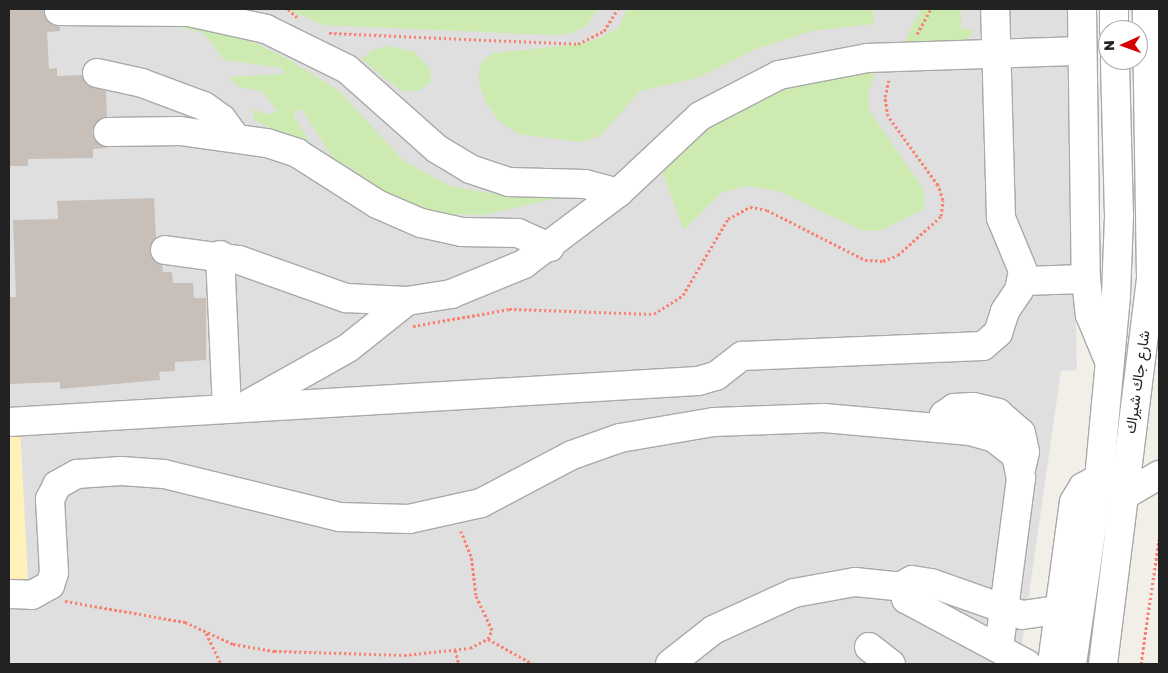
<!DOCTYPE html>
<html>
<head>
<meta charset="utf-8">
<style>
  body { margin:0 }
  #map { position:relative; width:1168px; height:673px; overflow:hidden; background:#f2efe9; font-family:"Golos Text",Vazirmatn,sans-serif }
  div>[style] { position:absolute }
  .residential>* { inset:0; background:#e0dfdf }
  .grass>* { inset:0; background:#cdebb0 }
  .sand>* { inset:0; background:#fff1ba }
  .building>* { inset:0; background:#c7bfb8 }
  .path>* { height:3px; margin-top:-1.5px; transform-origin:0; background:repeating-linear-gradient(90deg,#fa8072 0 2.5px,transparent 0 5px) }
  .roads { filter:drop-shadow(1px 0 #a9a9a9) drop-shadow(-1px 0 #a9a9a9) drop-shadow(0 1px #a9a9a9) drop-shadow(0 -1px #a9a9a9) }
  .minor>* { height:28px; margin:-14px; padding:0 14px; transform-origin:14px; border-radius:14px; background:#fff }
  span { translate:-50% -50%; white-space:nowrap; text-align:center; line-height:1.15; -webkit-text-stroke:4.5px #fff; paint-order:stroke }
  .street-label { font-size:15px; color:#222 }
  .frame { position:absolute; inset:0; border:10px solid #222; pointer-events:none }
  .north { position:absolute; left:1098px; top:20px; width:50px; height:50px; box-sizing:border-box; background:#fff; border:1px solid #a7a7a7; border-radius:50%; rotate:268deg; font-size:14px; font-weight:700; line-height:20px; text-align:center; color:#222 }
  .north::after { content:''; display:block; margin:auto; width:18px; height:22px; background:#d40000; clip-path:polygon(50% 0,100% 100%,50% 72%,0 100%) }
</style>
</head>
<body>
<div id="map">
  <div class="residential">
    <div style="clip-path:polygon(9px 9px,1068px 9px,1077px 370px,1061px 371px,1019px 664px,9px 664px,9px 580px,28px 580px,9px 426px)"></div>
  </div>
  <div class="grass">
    <div style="clip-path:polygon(287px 9px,598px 9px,587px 25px,570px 34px,550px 35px,323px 25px)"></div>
    <div style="clip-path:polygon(627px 9px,873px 9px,874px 24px,812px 31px,756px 49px,697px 78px,640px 91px,600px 136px,580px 142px,518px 134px,499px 121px,485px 101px,479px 84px,479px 69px,484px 60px,493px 53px,580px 44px,602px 37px,618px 28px)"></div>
    <div style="clip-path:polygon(921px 9px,961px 9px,961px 28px,974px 31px,971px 36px,961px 41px,904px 43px)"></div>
    <div style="clip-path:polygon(164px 19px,223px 28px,286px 58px,338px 90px,404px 161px,450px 186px,490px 193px,574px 194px,484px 215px,447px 214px,401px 206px,364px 188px,357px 171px,335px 161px,302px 110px,296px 110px,294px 116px,309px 141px,302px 148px,253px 119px,254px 109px,266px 114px,278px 112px,262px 91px,238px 87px,228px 77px,284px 74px,282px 68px,224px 60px,204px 33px,174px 26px)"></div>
    <div style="clip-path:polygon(389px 46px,415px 52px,430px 69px,431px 82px,419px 91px,401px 91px,361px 59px,373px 50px)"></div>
    <div style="clip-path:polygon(877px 65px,868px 95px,869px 110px,924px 190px,924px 209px,879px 231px,861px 230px,778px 191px,746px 186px,721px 193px,684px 230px,659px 164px,708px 116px,769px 84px)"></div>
  </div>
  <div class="sand">
    <div style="clip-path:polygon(9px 426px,20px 426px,28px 581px,9px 580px)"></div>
  </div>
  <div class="building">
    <div style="clip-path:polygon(9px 9px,44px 9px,46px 19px,60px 27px,60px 31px,47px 32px,49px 69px,57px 68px,57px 76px,82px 75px,87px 85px,106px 91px,107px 117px,95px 124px,92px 133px,95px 140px,108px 148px,93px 149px,93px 158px,28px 159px,28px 166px,9px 166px)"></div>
    <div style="clip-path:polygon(154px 198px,156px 238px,150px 247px,150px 255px,162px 265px,163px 272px,172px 272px,173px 283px,193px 283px,194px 298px,206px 298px,206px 360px,175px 362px,175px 371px,159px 372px,160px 380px,60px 389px,60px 382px,9px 384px,9px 297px,16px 297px,13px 220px,58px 219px,57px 201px)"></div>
  </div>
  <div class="path">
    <div style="left:288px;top:9px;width:12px;rotate:42deg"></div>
    <div style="left:329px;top:33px;width:249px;rotate:2.5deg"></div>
    <div style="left:578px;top:44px;width:29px;rotate:-27deg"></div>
    <div style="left:604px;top:31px;width:26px;rotate:-58deg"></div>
    <div style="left:917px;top:34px;width:29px;rotate:-61deg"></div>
    <div style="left:413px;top:326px;width:97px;rotate:-10deg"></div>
    <div style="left:509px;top:309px;width:145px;rotate:2deg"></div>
    <div style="left:654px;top:314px;width:35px;rotate:-33deg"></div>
    <div style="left:683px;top:295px;width:88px;rotate:-59.4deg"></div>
    <div style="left:728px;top:219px;width:25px;rotate:-29deg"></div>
    <div style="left:750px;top:207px;width:17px;rotate:10deg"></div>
    <div style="left:767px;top:210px;width:110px;rotate:27deg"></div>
    <div style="left:865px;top:260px;width:18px;rotate:3deg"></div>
    <div style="left:883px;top:261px;width:16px;rotate:-22deg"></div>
    <div style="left:898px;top:255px;width:58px;rotate:-42.2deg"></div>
    <div style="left:941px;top:216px;width:16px;rotate:-83deg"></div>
    <div style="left:943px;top:200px;width:16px;rotate:-108deg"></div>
    <div style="left:938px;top:185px;width:85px;rotate:-125.9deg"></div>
    <div style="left:888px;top:116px;width:19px;rotate:-99deg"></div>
    <div style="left:885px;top:97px;width:17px;rotate:-77deg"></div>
    <div style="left:65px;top:601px;width:122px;rotate:9.9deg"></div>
    <div style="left:185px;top:622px;width:53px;rotate:24.6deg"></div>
    <div style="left:233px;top:644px;width:42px;rotate:9.7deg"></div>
    <div style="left:274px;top:651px;width:130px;rotate:1.8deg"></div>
    <div style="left:404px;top:655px;width:66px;rotate:-6.1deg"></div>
    <div style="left:470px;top:648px;width:20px;rotate:-27deg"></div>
    <div style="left:488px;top:639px;width:10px;rotate:-66deg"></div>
    <div style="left:492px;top:630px;width:38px;rotate:-115deg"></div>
    <div style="left:476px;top:595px;width:39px;rotate:-97deg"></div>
    <div style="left:471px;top:556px;width:27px;rotate:-112deg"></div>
    <div style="left:206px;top:633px;width:34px;rotate:64deg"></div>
    <div style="left:488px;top:639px;width:51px;rotate:29.1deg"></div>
    <div style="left:455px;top:650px;width:15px;rotate:74deg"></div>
    <div style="left:1141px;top:664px;width:126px;rotate:-81.8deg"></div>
  </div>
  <div class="roads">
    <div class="minor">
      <div style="left:1082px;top:9px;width:270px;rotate:89.2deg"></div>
      <div style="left:1086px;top:279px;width:36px;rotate:84deg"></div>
      <div style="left:1090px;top:315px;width:52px;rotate:67.4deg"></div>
      <div style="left:1114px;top:9px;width:21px;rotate:90deg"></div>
      <div style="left:59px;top:11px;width:130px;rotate:0.4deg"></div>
      <div style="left:189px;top:12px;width:79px;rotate:12.4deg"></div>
      <div style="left:266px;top:29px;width:90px;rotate:26.3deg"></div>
      <div style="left:347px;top:69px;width:120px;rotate:41.6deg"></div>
      <div style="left:437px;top:149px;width:39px;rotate:31deg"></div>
      <div style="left:470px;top:169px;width:41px;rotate:18.4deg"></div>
      <div style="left:509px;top:182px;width:76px;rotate:1.5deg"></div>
      <div style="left:585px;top:184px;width:34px;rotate:15deg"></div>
      <div style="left:97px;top:73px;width:46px;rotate:12.5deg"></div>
      <div style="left:142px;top:83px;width:66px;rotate:20.4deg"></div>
      <div style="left:204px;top:106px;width:22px;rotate:36deg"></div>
      <div style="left:222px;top:119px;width:22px;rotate:54deg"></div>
      <div style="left:108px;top:132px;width:72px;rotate:-0.8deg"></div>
      <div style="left:180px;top:131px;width:88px;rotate:7.9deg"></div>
      <div style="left:267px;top:143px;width:32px;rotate:18deg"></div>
      <div style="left:297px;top:153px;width:95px;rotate:32.5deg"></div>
      <div style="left:377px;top:204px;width:48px;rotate:23.4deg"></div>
      <div style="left:421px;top:223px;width:42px;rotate:12.4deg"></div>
      <div style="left:462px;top:232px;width:56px;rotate:1deg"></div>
      <div style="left:518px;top:233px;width:35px;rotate:24deg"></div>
      <div style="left:165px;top:250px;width:75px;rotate:7.7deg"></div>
      <div style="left:239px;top:260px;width:114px;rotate:19.6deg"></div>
      <div style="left:346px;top:298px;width:61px;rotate:2.8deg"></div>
      <div style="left:407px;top:301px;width:45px;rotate:-9deg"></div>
      <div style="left:451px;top:294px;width:79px;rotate:-22.3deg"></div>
      <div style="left:524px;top:264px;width:118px;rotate:-37.1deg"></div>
      <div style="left:618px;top:193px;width:112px;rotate:-43.2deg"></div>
      <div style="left:700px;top:116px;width:89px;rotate:-27.4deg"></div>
      <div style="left:779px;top:75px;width:90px;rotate:-10.9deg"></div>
      <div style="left:867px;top:58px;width:215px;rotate:-1.9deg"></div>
      <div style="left:220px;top:255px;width:154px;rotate:87.4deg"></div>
      <div style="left:1022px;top:281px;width:64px;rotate:-1.8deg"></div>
      <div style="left:250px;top:403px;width:112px;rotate:-29.3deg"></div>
      <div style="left:348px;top:348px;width:75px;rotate:-38.5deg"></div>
      <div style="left:9px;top:422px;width:690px;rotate:-3.41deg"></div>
      <div style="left:698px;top:381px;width:19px;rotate:-16deg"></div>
      <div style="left:716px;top:376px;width:33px;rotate:-38deg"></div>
      <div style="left:742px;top:356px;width:241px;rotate:-2.4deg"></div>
      <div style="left:983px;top:346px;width:20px;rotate:-41deg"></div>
      <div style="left:998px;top:333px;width:23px;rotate:-72deg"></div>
      <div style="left:1005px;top:311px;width:25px;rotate:-56deg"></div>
      <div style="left:1019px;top:290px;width:19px;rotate:-78deg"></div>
      <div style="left:1023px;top:271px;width:57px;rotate:-112.5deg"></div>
      <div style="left:1001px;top:218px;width:209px;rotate:-91.6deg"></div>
      <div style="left:939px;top:427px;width:13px;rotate:-67deg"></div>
      <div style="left:944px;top:415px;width:12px;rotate:-35deg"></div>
      <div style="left:954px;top:408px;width:19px;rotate:-3deg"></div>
      <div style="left:973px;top:407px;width:26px;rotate:13deg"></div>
      <div style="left:998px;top:413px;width:30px;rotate:41deg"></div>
      <div style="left:1021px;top:433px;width:19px;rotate:78deg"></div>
      <div style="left:1025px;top:452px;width:17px;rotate:103deg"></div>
      <div style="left:1123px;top:496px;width:42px;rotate:-30.3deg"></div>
      <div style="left:9px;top:594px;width:23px;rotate:2deg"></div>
      <div style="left:32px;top:595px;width:21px;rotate:-29deg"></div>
      <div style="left:50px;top:585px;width:13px;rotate:-72deg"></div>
      <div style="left:54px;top:573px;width:74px;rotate:-93.1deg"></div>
      <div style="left:50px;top:499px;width:16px;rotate:-63deg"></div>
      <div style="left:57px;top:485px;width:23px;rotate:-29deg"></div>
      <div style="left:77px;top:474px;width:44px;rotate:-3.9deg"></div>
      <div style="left:121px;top:471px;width:43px;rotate:4deg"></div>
      <div style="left:164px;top:474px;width:180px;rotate:13.8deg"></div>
      <div style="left:339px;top:517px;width:70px;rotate:1.6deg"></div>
      <div style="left:409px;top:519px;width:74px;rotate:-12.5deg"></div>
      <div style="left:481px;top:503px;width:103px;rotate:-27.8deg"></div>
      <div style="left:572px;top:455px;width:51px;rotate:-19.5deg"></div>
      <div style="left:620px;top:438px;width:95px;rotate:-9.7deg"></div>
      <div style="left:714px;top:422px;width:110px;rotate:-2.1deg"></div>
      <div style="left:824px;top:418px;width:147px;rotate:5.1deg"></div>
      <div style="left:970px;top:431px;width:25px;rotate:16deg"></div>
      <div style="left:994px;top:438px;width:28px;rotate:38deg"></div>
      <div style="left:1016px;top:455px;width:24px;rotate:78deg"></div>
      <div style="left:1021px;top:478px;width:171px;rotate:97.4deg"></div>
      <div style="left:869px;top:647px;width:28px;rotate:38deg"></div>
      <div style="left:670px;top:664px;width:55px;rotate:-38.3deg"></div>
      <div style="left:713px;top:630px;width:89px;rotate:-24.6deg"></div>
      <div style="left:794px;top:593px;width:62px;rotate:-10.2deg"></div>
      <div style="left:855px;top:582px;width:48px;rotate:5.9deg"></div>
      <div style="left:1027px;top:664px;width:137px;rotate:-151.8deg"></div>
      <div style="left:906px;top:599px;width:14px;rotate:-102deg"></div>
      <div style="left:903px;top:585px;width:10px;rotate:-29deg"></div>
      <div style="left:912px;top:580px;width:19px;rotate:9deg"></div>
      <div style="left:931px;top:583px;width:96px;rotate:19.4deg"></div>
      <div style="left:1022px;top:615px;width:37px;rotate:-8deg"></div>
      <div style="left:1052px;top:664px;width:163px;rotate:-82.3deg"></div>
      <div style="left:1074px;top:502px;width:17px;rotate:-59deg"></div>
      <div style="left:1083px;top:487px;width:18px;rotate:-27deg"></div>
      <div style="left:1072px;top:664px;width:187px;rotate:-81.7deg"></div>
      <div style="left:1099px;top:479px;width:185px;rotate:-84.7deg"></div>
      <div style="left:1116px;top:295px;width:79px;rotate:-87.8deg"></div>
      <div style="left:1119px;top:216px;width:156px;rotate:-91.5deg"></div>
      <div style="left:1103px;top:664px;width:390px;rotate:-82.9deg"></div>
      <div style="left:1151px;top:277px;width:268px;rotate:-90.9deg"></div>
    </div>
  </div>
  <div class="street-label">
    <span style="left:1137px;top:382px;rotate:-82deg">شارع جاك شيراك</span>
  </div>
  <div class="frame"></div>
  <div class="north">N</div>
</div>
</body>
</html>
